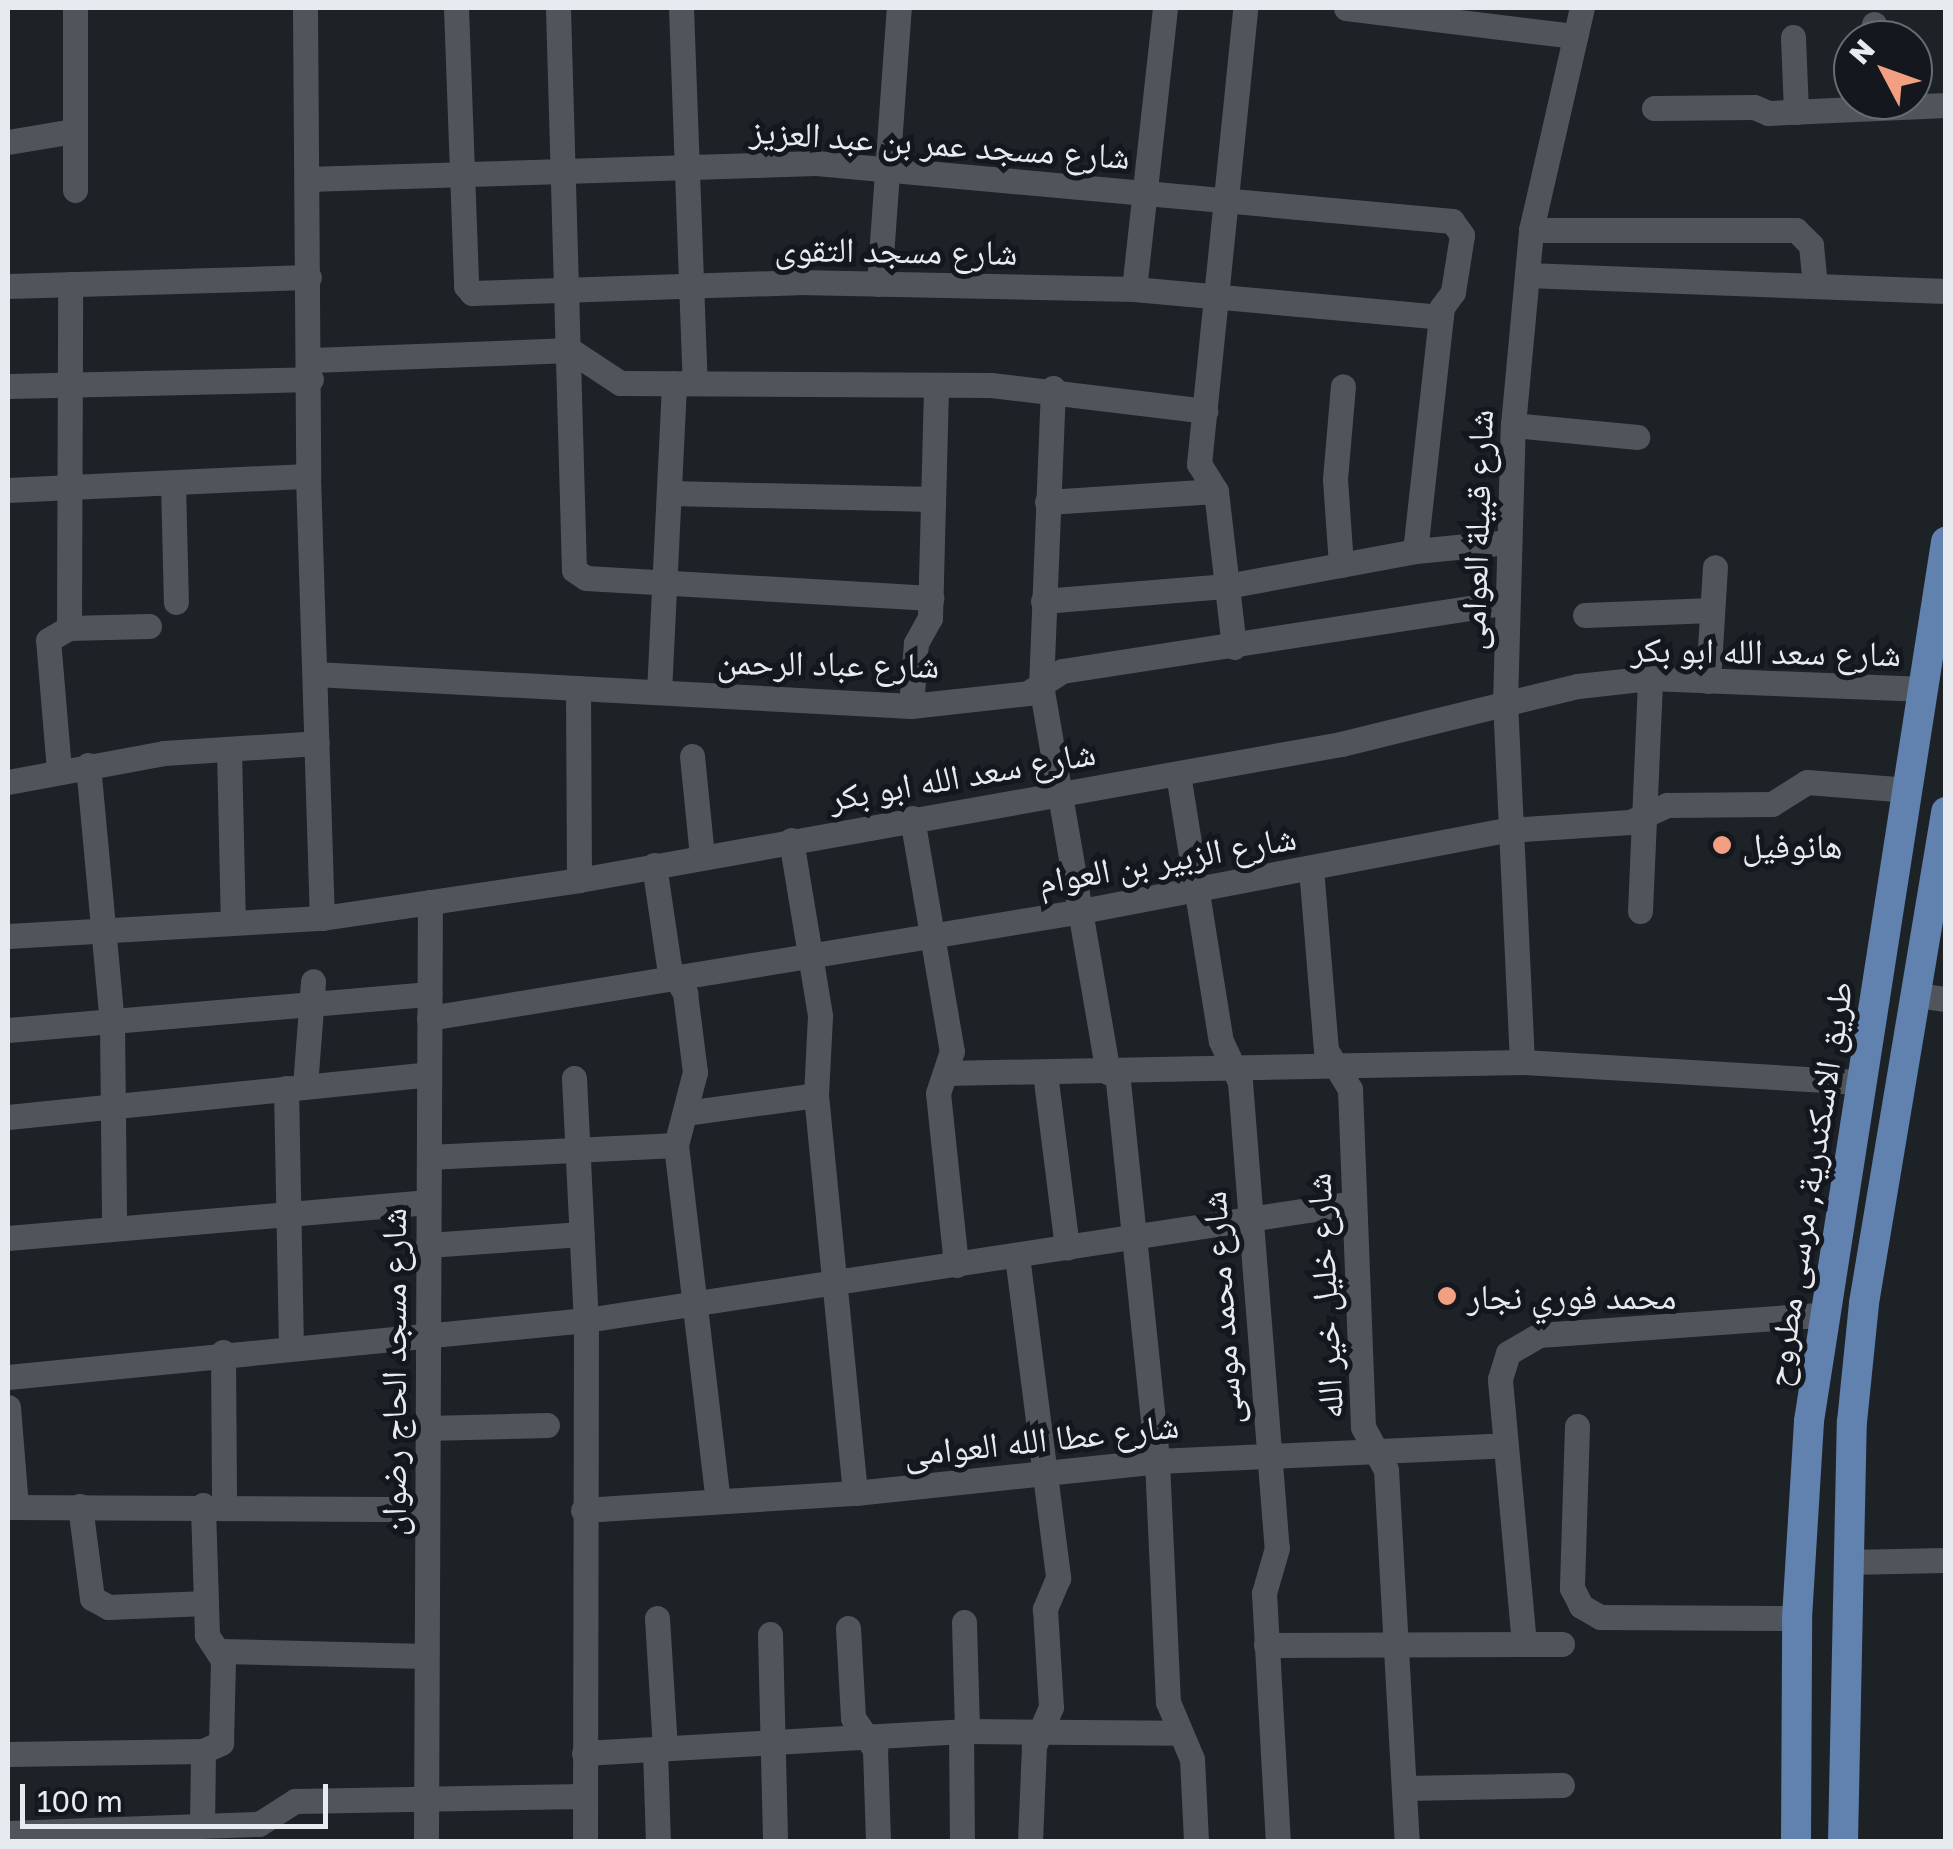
<!DOCTYPE html>
<html>
<head>
<meta charset="utf-8">
<style>
  body { margin:0 }
  #map { position:relative; width:1953px; height:1849px; overflow:hidden; background:#1d2227; font-family:"Golos Text","Noto Naskh Arabic",sans-serif }
  div>[style] { position:absolute }
  .minor>* { height:25px; margin:-12.5px; padding:0 12.5px; transform-origin:12.5px; border-radius:12.5px; background:#50555c }
  .major>* { height:30px; margin:-15px; padding:0 15px; transform-origin:15px; border-radius:15px; background:#6181af }
  .dots>* { width:28px; height:28px; translate:-50% -50%; box-sizing:border-box; border:5px solid #14181e; border-radius:50% }
  span { translate:-50% -50%; white-space:nowrap; text-align:center; line-height:1.15; -webkit-text-stroke:10px #14181e; paint-order:stroke }
  .street-label { font-size:35px; color:#e7eaee }
  .poi-label { font-size:35px; color:#e7eaee }
  .left { translate:0 -50%; text-align:left }
  .frame { position:absolute; inset:0; border:10px solid #e7eaee; pointer-events:none }
  .north { position:absolute; left:1833px; top:20px; width:100px; height:100px; box-sizing:border-box; background:#14181e; border:2px solid #686c71; border-radius:50%; rotate:311deg; font-size:28px; font-weight:700; line-height:40px; text-align:center; color:#e7eaee }
  .north::after { content:''; display:block; margin:auto; width:35px; height:45px; background:#f2a081; clip-path:polygon(50% 0,100% 100%,50% 72%,0 100%) }
  .scale { position:absolute; left:20px; top:1784px; width:308px; height:45px; box-sizing:border-box; border:5px solid #e7eaee; border-top:0; padding-left:12px; font-size:30px; line-height:35px; white-space:nowrap; color:#e7eaee; -webkit-text-stroke:8px #14181e; paint-order:stroke }
</style>
</head>
<body>
<div id="map">
  <div class="minor">
    <div style="left:75px;top:8px;width:182px;rotate:90deg"></div>
    <div style="left:305px;top:8px;width:468px;rotate:89.6deg"></div>
    <div style="left:308px;top:476px;width:442px;rotate:88.2deg"></div>
    <div style="left:456px;top:8px;width:278px;rotate:87.9deg"></div>
    <div style="left:466px;top:286px;width:9px;rotate:49deg"></div>
    <div style="left:472px;top:293px;width:326px;rotate:-1.9deg"></div>
    <div style="left:798px;top:282px;width:336px;rotate:1.2deg"></div>
    <div style="left:1134px;top:289px;width:308px;rotate:5.2deg"></div>
    <div style="left:558px;top:8px;width:562px;rotate:88.37deg"></div>
    <div style="left:574px;top:570px;width:14px;rotate:34deg"></div>
    <div style="left:586px;top:578px;width:346px;rotate:3.3deg"></div>
    <div style="left:681px;top:8px;width:375px;rotate:87.9deg"></div>
    <div style="left:1346px;top:8px;width:231px;rotate:7deg"></div>
    <div style="left:1874px;top:24px;width:16px;rotate:86deg"></div>
    <div style="left:1793px;top:37px;width:75px;rotate:87.7deg"></div>
    <div style="left:1654px;top:108px;width:100px;rotate:-0.6deg"></div>
    <div style="left:1754px;top:107px;width:15px;rotate:23deg"></div>
    <div style="left:1768px;top:113px;width:178px;rotate:-2.6deg"></div>
    <div style="left:8px;top:142px;width:67px;rotate:-9.5deg"></div>
    <div style="left:307px;top:179px;width:509px;rotate:-1.8deg"></div>
    <div style="left:816px;top:163px;width:639px;rotate:5.21deg"></div>
    <div style="left:1452px;top:221px;width:17px;rotate:54deg"></div>
    <div style="left:1462px;top:235px;width:58px;rotate:99deg"></div>
    <div style="left:1453px;top:292px;width:19px;rotate:126deg"></div>
    <div style="left:1442px;top:307px;width:245px;rotate:96.3deg"></div>
    <div style="left:1531px;top:230px;width:265px"></div>
    <div style="left:1796px;top:230px;width:21px;rotate:45deg"></div>
    <div style="left:1811px;top:245px;width:41px;rotate:84.4deg"></div>
    <div style="left:1527px;top:275px;width:419px;rotate:2.2deg"></div>
    <div style="left:879px;top:284px;width:277px;rotate:-85.9deg"></div>
    <div style="left:8px;top:286px;width:301px;rotate:-1.7deg"></div>
    <div style="left:1134px;top:289px;width:283px;rotate:-83.7deg"></div>
    <div style="left:312px;top:360px;width:258px;rotate:-2.2deg"></div>
    <div style="left:570px;top:350px;width:60px;rotate:33.4deg"></div>
    <div style="left:620px;top:383px;width:371px;rotate:0.3deg"></div>
    <div style="left:991px;top:385px;width:216px;rotate:6.9deg"></div>
    <div style="left:8px;top:386px;width:303px;rotate:-1.3deg"></div>
    <div style="left:1053px;top:388px;width:297px;rotate:92.3deg"></div>
    <div style="left:1041px;top:685px;width:393px;rotate:80.2deg"></div>
    <div style="left:1513px;top:425px;width:125px;rotate:5.5deg"></div>
    <div style="left:173px;top:483px;width:119px;rotate:88.6deg"></div>
    <div style="left:8px;top:490px;width:300px;rotate:-2.7deg"></div>
    <div style="left:669px;top:493px;width:264px;rotate:1.3deg"></div>
    <div style="left:1047px;top:502px;width:169px;rotate:-3.7deg"></div>
    <div style="left:1341px;top:565px;width:86px;rotate:-94deg"></div>
    <div style="left:1335px;top:479px;width:93px;rotate:-85.1deg"></div>
    <div style="left:1043px;top:601px;width:185px;rotate:-4.7deg"></div>
    <div style="left:1227px;top:586px;width:191px;rotate:-10.5deg"></div>
    <div style="left:1415px;top:551px;width:93px;rotate:-5.5deg"></div>
    <div style="left:1585px;top:615px;width:127px;rotate:-2.3deg"></div>
    <div style="left:69px;top:628px;width:344px;rotate:-89.8deg"></div>
    <div style="left:1234px;top:647px;width:157px;rotate:-96.6deg"></div>
    <div style="left:1216px;top:491px;width:32px;rotate:-122deg"></div>
    <div style="left:1199px;top:464px;width:458px;rotate:-84.2deg"></div>
    <div style="left:315px;top:674px;width:597px;rotate:3.07deg"></div>
    <div style="left:911px;top:706px;width:118px;rotate:-6.3deg"></div>
    <div style="left:1028px;top:693px;width:40px;rotate:-32.9deg"></div>
    <div style="left:1062px;top:671px;width:449px;rotate:-8.8deg"></div>
    <div style="left:1708px;top:681px;width:114px;rotate:-86.5deg"></div>
    <div style="left:578px;top:688px;width:192px;rotate:89.7deg"></div>
    <div style="left:659px;top:692px;width:309px;rotate:-87.2deg"></div>
    <div style="left:911px;top:706px;width:63px;rotate:-85.5deg"></div>
    <div style="left:916px;top:643px;width:29px;rotate:-61deg"></div>
    <div style="left:930px;top:618px;width:233px;rotate:-88.5deg"></div>
    <div style="left:229px;top:750px;width:173px;rotate:88.7deg"></div>
    <div style="left:692px;top:756px;width:100px;rotate:84.3deg"></div>
    <div style="left:88px;top:765px;width:259px;rotate:84.7deg"></div>
    <div style="left:112px;top:1023px;width:204px;rotate:89.4deg"></div>
    <div style="left:59px;top:770px;width:130px;rotate:-94.8deg"></div>
    <div style="left:48px;top:640px;width:24px;rotate:-30deg"></div>
    <div style="left:69px;top:628px;width:80px;rotate:-1.4deg"></div>
    <div style="left:1178px;top:774px;width:270px;rotate:80.9deg"></div>
    <div style="left:1221px;top:1041px;width:45px;rotate:65.1deg"></div>
    <div style="left:1240px;top:1082px;width:467px;rotate:85.5deg"></div>
    <div style="left:1277px;top:1548px;width:47px;rotate:106.1deg"></div>
    <div style="left:1264px;top:1593px;width:249px;rotate:86.8deg"></div>
    <div style="left:8px;top:782px;width:159px;rotate:-10.5deg"></div>
    <div style="left:164px;top:753px;width:153px;rotate:-3.7deg"></div>
    <div style="left:912px;top:818px;width:236px;rotate:80.3deg"></div>
    <div style="left:952px;top:1051px;width:44px;rotate:108.4deg"></div>
    <div style="left:938px;top:1093px;width:173px;rotate:84deg"></div>
    <div style="left:791px;top:840px;width:178px;rotate:80.6deg"></div>
    <div style="left:820px;top:1016px;width:79px;rotate:92.9deg"></div>
    <div style="left:816px;top:1095px;width:400px;rotate:84.4deg"></div>
    <div style="left:654px;top:865px;width:103px;rotate:81.6deg"></div>
    <div style="left:669px;top:967px;width:31px;rotate:58deg"></div>
    <div style="left:685px;top:993px;width:80px;rotate:82.8deg"></div>
    <div style="left:695px;top:1072px;width:75px;rotate:104.6deg"></div>
    <div style="left:676px;top:1145px;width:358px;rotate:83.3deg"></div>
    <div style="left:1311px;top:868px;width:183px;rotate:85.3deg"></div>
    <div style="left:1326px;top:1050px;width:46px;rotate:58.4deg"></div>
    <div style="left:1350px;top:1089px;width:338px;rotate:87.8deg"></div>
    <div style="left:1363px;top:1427px;width:49px;rotate:61.9deg"></div>
    <div style="left:1386px;top:1470px;width:373px;rotate:86.8deg"></div>
    <div style="left:1640px;top:911px;width:233px;rotate:-87.5deg"></div>
    <div style="left:8px;top:936px;width:315px;rotate:-3.3deg"></div>
    <div style="left:322px;top:918px;width:260px;rotate:-8.4deg"></div>
    <div style="left:579px;top:880px;width:774px;rotate:-10.12deg"></div>
    <div style="left:1341px;top:744px;width:244px;rotate:-13.8deg"></div>
    <div style="left:1578px;top:686px;width:72px;rotate:-6.3deg"></div>
    <div style="left:1650px;top:678px;width:275px;rotate:2.3deg"></div>
    <div style="left:1917px;top:995px;width:29px;rotate:8deg"></div>
    <div style="left:429px;top:1018px;width:656px;rotate:-9.3deg"></div>
    <div style="left:1076px;top:912px;width:439px;rotate:-10.8deg"></div>
    <div style="left:1507px;top:830px;width:123px;rotate:-3.7deg"></div>
    <div style="left:1630px;top:822px;width:41px;rotate:-24.7deg"></div>
    <div style="left:1667px;top:805px;width:105px;rotate:-0.5deg"></div>
    <div style="left:1772px;top:804px;width:41px;rotate:-32.2deg"></div>
    <div style="left:1807px;top:782px;width:102px;rotate:4.5deg"></div>
    <div style="left:8px;top:1030px;width:423px;rotate:-4.9deg"></div>
    <div style="left:1522px;top:1062px;width:358px;rotate:-92.7deg"></div>
    <div style="left:1505px;top:704px;width:279px;rotate:-88.4deg"></div>
    <div style="left:1513px;top:425px;width:196px;rotate:-84.7deg"></div>
    <div style="left:1531px;top:230px;width:228px;rotate:-77.1deg"></div>
    <div style="left:1117px;top:1072px;width:391px;rotate:84.1deg"></div>
    <div style="left:1157px;top:1461px;width:241px;rotate:87.4deg"></div>
    <div style="left:1168px;top:1702px;width:62px;rotate:67.2deg"></div>
    <div style="left:1192px;top:1759px;width:83px;rotate:87.2deg"></div>
    <div style="left:945px;top:1073px;width:577px;rotate:-1.09deg"></div>
    <div style="left:1522px;top:1062px;width:339px;rotate:3.4deg"></div>
    <div style="left:1045px;top:1073px;width:176px;rotate:82.8deg"></div>
    <div style="left:574px;top:1078px;width:242px;rotate:87.2deg"></div>
    <div style="left:586px;top:1320px;width:522px;rotate:90.11deg"></div>
    <div style="left:305px;top:1086px;width:105px;rotate:-85.6deg"></div>
    <div style="left:286px;top:1088px;width:256px;rotate:88.9deg"></div>
    <div style="left:685px;top:1113px;width:132px;rotate:-7.8deg"></div>
    <div style="left:8px;top:1117px;width:423px;rotate:-5.8deg"></div>
    <div style="left:429px;top:1157px;width:247px;rotate:-2.8deg"></div>
    <div style="left:8px;top:1238px;width:422px;rotate:-4.9deg"></div>
    <div style="left:428px;top:1245px;width:154px;rotate:-4.1deg"></div>
    <div style="left:1017px;top:1256px;width:325px;rotate:82.7deg"></div>
    <div style="left:1058px;top:1578px;width:34px;rotate:113deg"></div>
    <div style="left:1045px;top:1609px;width:98px;rotate:86.5deg"></div>
    <div style="left:1051px;top:1707px;width:43px;rotate:113.6deg"></div>
    <div style="left:1034px;top:1746px;width:96px;rotate:92.4deg"></div>
    <div style="left:223px;top:1352px;width:153px;rotate:89.6deg"></div>
    <div style="left:8px;top:1377px;width:581px;rotate:-5.63deg"></div>
    <div style="left:586px;top:1320px;width:777px;rotate:-8.66deg"></div>
    <div style="left:8px;top:1407px;width:100px;rotate:85.4deg"></div>
    <div style="left:1577px;top:1426px;width:162px;rotate:91.8deg"></div>
    <div style="left:1572px;top:1588px;width:20px;rotate:63deg"></div>
    <div style="left:1581px;top:1606px;width:22px;rotate:30deg"></div>
    <div style="left:1600px;top:1617px;width:197px;rotate:0.3deg"></div>
    <div style="left:427px;top:1428px;width:120px;rotate:-1.4deg"></div>
    <div style="left:80px;top:1506px;width:93px;rotate:82.6deg"></div>
    <div style="left:92px;top:1598px;width:18px;rotate:29deg"></div>
    <div style="left:108px;top:1607px;width:98px;rotate:-2.3deg"></div>
    <div style="left:8px;top:1507px;width:419px;rotate:0.3deg"></div>
    <div style="left:583px;top:1510px;width:273px;rotate:-3.6deg"></div>
    <div style="left:855px;top:1493px;width:304px;rotate:-6deg"></div>
    <div style="left:1157px;top:1461px;width:349px;rotate:-2.6deg"></div>
    <div style="left:1846px;top:1562px;width:100px;rotate:-1.1deg"></div>
    <div style="left:657px;top:1618px;width:131px;rotate:86.5deg"></div>
    <div style="left:964px;top:1622px;width:109px;rotate:88.4deg"></div>
    <div style="left:848px;top:1628px;width:90px;rotate:86.8deg"></div>
    <div style="left:853px;top:1718px;width:39px;rotate:55deg"></div>
    <div style="left:875px;top:1750px;width:92px;rotate:88.1deg"></div>
    <div style="left:770px;top:1634px;width:208px;rotate:88.6deg"></div>
    <div style="left:1524px;top:1644px;width:266px;rotate:-95.2deg"></div>
    <div style="left:1500px;top:1379px;width:27px;rotate:-73deg"></div>
    <div style="left:1508px;top:1353px;width:36px;rotate:-30deg"></div>
    <div style="left:1539px;top:1335px;width:283px;rotate:-4.1deg"></div>
    <div style="left:1266px;top:1645px;width:296px;rotate:-0.2deg"></div>
    <div style="left:220px;top:1651px;width:206px;rotate:1.4deg"></div>
    <div style="left:961px;top:1731px;width:111px;rotate:89.5deg"></div>
    <div style="left:655px;top:1749px;width:93px;rotate:88.2deg"></div>
    <div style="left:584px;top:1753px;width:384px;rotate:-3.3deg"></div>
    <div style="left:967px;top:1731px;width:210px;rotate:0.5deg"></div>
    <div style="left:8px;top:1754px;width:195px;rotate:-0.9deg"></div>
    <div style="left:203px;top:1751px;width:20px;rotate:-24deg"></div>
    <div style="left:221px;top:1743px;width:83px;rotate:-88.6deg"></div>
    <div style="left:223px;top:1660px;width:30px;rotate:-123deg"></div>
    <div style="left:207px;top:1635px;width:130px;rotate:-91.8deg"></div>
    <div style="left:1404px;top:1788px;width:158px;rotate:-1.1deg"></div>
    <div style="left:202px;top:1825px;width:74px;rotate:-89.2deg"></div>
    <div style="left:8px;top:1833px;width:251px;rotate:-2.1deg"></div>
    <div style="left:259px;top:1824px;width:43px;rotate:-32.6deg"></div>
    <div style="left:295px;top:1801px;width:289px;rotate:-1deg"></div>
    <div style="left:426px;top:1842px;width:940px;rotate:-89.76deg"></div>
  </div>
  <div class="major">
    <div style="left:1796px;top:1842px;width:224px;rotate:-89.7deg"></div>
    <div style="left:1797px;top:1618px;width:197px;rotate:-86.5deg"></div>
    <div style="left:1809px;top:1421px;width:890px;rotate:-81.14deg"></div>
    <div style="left:1843px;top:1842px;width:420px;rotate:-88.8deg"></div>
    <div style="left:1852px;top:1422px;width:120px;rotate:-84.2deg"></div>
    <div style="left:1864px;top:1303px;width:498px;rotate:-80.5deg"></div>
  </div>
  <div class="dots">
    <div style="left:1722px;top:845px;background:#f2a081"></div>
    <div style="left:1447px;top:1296px;background:#f2a081"></div>
  </div>
  <div class="street-label">
    <span style="left:940px;top:143px;rotate:4deg">شارع مسجد عمر بن عبد العزيز</span>
    <span style="left:896px;top:250px;rotate:1deg">شارع مسجد التقوى</span>
    <span style="left:1476px;top:530px;rotate:-88deg">شارع قبيلة العوامى</span>
    <span style="left:1766px;top:651px;rotate:1deg">شارع سعد الله ابو بكر</span>
    <span style="left:828px;top:663px;rotate:1deg">شارع عباد الرحمن</span>
    <span style="left:962px;top:775px;rotate:-10deg">شارع سعد الله ابو بكر</span>
    <span style="left:1167px;top:859px;rotate:-10deg">شارع الزبير بن العوام</span>
    <span style="left:1808px;top:1184px;rotate:-81deg">طريق الاسكندرية, مرسى مطروح</span>
    <span style="left:1324px;top:1296px;rotate:-93deg">شارع خليل خير الله</span>
    <span style="left:1221px;top:1308px;rotate:-94deg">شارع محمد موسى</span>
    <span style="left:393px;top:1372px;rotate:-90deg">شارع مسجد الحاج رضوان</span>
    <span style="left:1041px;top:1439px;rotate:-6deg">شارع عطا الله العوامى</span>
  </div>
  <div class="poi-label">
    <span class="left" style="left:1742px;top:845px">هانوفيل</span>
    <span class="left" style="left:1467px;top:1296px">محمد فوري نجار</span>
  </div>
  <div class="frame"></div>
  <div class="north">N</div>
  <div class="scale">100 m</div>
</div>
</body>
</html>
